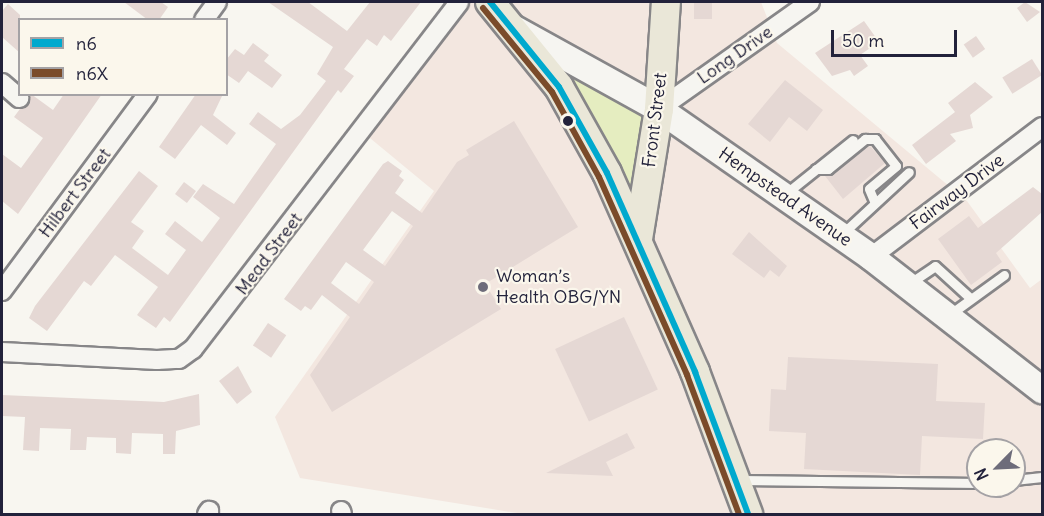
<!DOCTYPE html>
<html>
<head>
<meta charset="utf-8">
<style>
  body { margin:0 }
  #map { position:relative; width:1044px; height:516px; overflow:hidden; background:#f8f6f0; font-family:Delius,sans-serif }
  div>[style] { position:absolute }
  .built>* { inset:0; background:#f3e7e0 }
  .green>* { inset:0; background:#e5edc0 }
  .building>* { inset:0; background:#e5d8d4; transform-origin:0 0 }
  .roads { filter:drop-shadow(2px 0 #878688) drop-shadow(-2px 0 #878688) drop-shadow(0 2px #878688) drop-shadow(0 -2px #878688) }
  .service>* { height:9px; margin:-4.5px; padding:0 4.5px; transform-origin:4.5px; border-radius:4.5px; background:#f6f5f1 }
  .minor>* { height:18px; margin:-9px; padding:0 9px; transform-origin:9px; border-radius:9px; background:#f6f5f1 }
  .secondary>* { height:26px; margin:-13px; padding:0 13px; transform-origin:13px; border-radius:13px; background:#f6f5f1 }
  .primary>* { height:28px; margin:-14px; padding:0 14px; transform-origin:14px; border-radius:14px; background:#eae7d8 }
  .bus-1>* { height:6px; margin:-3px; padding:0 3px; transform-origin:3px; border-radius:3px; background:#00a9ce }
  .bus-2>* { height:6px; margin:-3px; padding:0 3px; transform-origin:3px; border-radius:3px; background:#7a4b2a }
  .dots>* { width:16px; height:16px; translate:-50% -50%; box-sizing:border-box; border:3px solid #fbf7ec; border-radius:50% }
  span { translate:-50% -50%; white-space:nowrap; text-align:center; line-height:1.15; -webkit-text-stroke:4.5px #fbf7ec; paint-order:stroke }
  .street-label { font-size:18px; color:#22223b }
  .poi-label { font-size:18px; color:#22223b }
  .left { translate:0 -50%; text-align:left }
  .frame { position:absolute; inset:0; border:3px solid #22223b; pointer-events:none }
  .legend { position:absolute; left:18px; top:18px; width:210px; height:78px; box-sizing:border-box; background:#fbf7ec; border:2px solid #a4a2a5; margin:0; padding:8px 10px; list-style:none; font-size:18px; color:#22223b }
  .legend li { display:flex; align-items:center; gap:12px; height:30px }
  .legend b { width:30px; border:2px solid #a4a2a5 }
  .north { position:absolute; left:966px; top:438px; width:60px; height:60px; box-sizing:border-box; background:#fbf7ec; border:2px solid #a4a2a5; border-radius:50%; rotate:246deg; font-size:16px; font-weight:700; line-height:24px; text-align:center; color:#22223b }
  .north::after { content:''; display:block; margin:auto; width:21px; height:27px; background:#6d6c7a; clip-path:polygon(50% 0,100% 100%,50% 72%,0 100%) }
  .scale { position:absolute; left:831px; top:30px; width:126px; height:27px; box-sizing:border-box; border:3px solid #22223b; border-top:0; padding-left:8px; font-size:18px; line-height:21px; white-space:nowrap; color:#22223b; -webkit-text-stroke:4px #fbf7ec; paint-order:stroke }
</style>
</head>
<body>
<div id="map">
  <div class="built">
    <div style="clip-path:polygon(evenodd,457px 2px,761px 2px,777px 43px,967px 201px,1030px 288px,1042px 279px,1042px 514px,523px 514px,300px 478px,275px 417px,434px 191px,359px 129px,457px 2px,978px 450px,1014px 450px,1014px 486px,978px 486px,978px 450px)"></div>
  </div>
  <div class="green">
    <div style="clip-path:polygon(549px 58px,648px 110px,633px 202px)"></div>
  </div>
  <div class="building">
    <div style="clip-path:polygon(124px 2px,161px 2px,168px 7px,159px 20px,148px 20px)"></div>
    <div style="clip-path:polygon(268px 2px,308px 2px,347px 31px,370px 2px,421px 2px,391px 41px,384px 35px,377px 46px,367px 39px,344px 69px,354px 76px,341px 93px,338px 90px,170px 322px,164px 317px,156px 328px,137px 315px,158px 287px,115px 255px,91px 286px,84px 281px,47px 331px,29px 318px,35px 306px,139px 171px,158px 186px,131px 222px,144px 231px,132px 248px,168px 275px,186px 250px,165px 234px,175px 221px,202px 242px,220px 218px,193px 197px,203px 184px,234px 204px,276px 144px,249px 124px,258px 112px,281px 129px,300px 115px,326px 81px,317px 74px,333px 47px)"></div>
    <div style="left:694px;top:2px;width:18px;height:17px"></div>
    <div style="clip-path:polygon(1025px 2px,1040px 12px,1027px 22px,1017px 8px)"></div>
    <div style="clip-path:polygon(8px 4px,20px 15px,20px 53px,2px 37px,2px 11px)"></div>
    <div style="clip-path:polygon(864px 21px,879px 42px,860px 55px,868px 66px,854px 76px,850px 70px,832px 76px,815px 53px)"></div>
    <div style="left:976px;top:36px;width:16px;height:15px;rotate:55deg"></div>
    <div style="clip-path:polygon(253px 43px,269px 55px,264px 61px,282px 75px,272px 88px,248px 71px,239px 83px,226px 74px,226px 60px,235px 49px,244px 55px)"></div>
    <div style="left:1032px;top:59px;width:19px;height:35px;rotate:58deg"></div>
    <div style="clip-path:polygon(785px 80px,823px 110px,807px 131px,789px 117px,770px 142px,748px 124px)"></div>
    <div style="clip-path:polygon(975px 82px,993px 97px,970px 115px,973px 128px,950px 134px,956px 141px,926px 164px,912px 145px,955px 112px,948px 103px)"></div>
    <div style="clip-path:polygon(31px 94px,53px 110px,64px 94px,102px 94px,18px 214px,2px 201px,2px 154px,21px 168px,43px 138px,14px 117px)"></div>
    <div style="clip-path:polygon(196px 94px,223px 94px,213px 115px,236px 133px,227px 145px,201px 125px,175px 159px,159px 147px)"></div>
    <div style="clip-path:polygon(evenodd,514px 121px,578px 227px,485px 284px,501px 309px,332px 412px,310px 375px,350px 317px,322px 295px,311px 310px,305px 306px,301px 311px,284px 299px,383px 164px,388px 161px,402px 171px,399px 176px,404px 180px,395px 193px,422px 213px,457px 162px,469px 155px,466px 150px,514px 121px,392px 211px,413px 226px,385px 266px,363px 250px,392px 211px,514px 121px,346px 262px,374px 282px,359px 304px,331px 283px,346px 262px)"></div>
    <div style="clip-path:polygon(870px 146px,885px 163px,843px 199px,825px 176px)"></div>
    <div style="left:184px;top:182px;width:15px;height:15px;rotate:37deg"></div>
    <div style="clip-path:polygon(1033px 187px,1042px 194px,1042px 212px,996px 253px,1002px 262px,971px 285px,938px 239px,969px 216px,978px 228px)"></div>
    <div style="clip-path:polygon(749px 232px,787px 266px,779px 277px,770px 270px,764px 278px,732px 254px)"></div>
    <div style="left:624px;top:317px;width:80px;height:76px;rotate:65deg"></div>
    <div style="left:268px;top:323px;width:22px;height:27px;rotate:34deg"></div>
    <div style="clip-path:polygon(788px 357px,938px 364px,936px 401px,985px 403px,983px 439px,922px 436px,920px 475px,804px 469px,806px 433px,769px 431px,771px 389px,786px 390px)"></div>
    <div style="clip-path:polygon(238px 366px,252px 392px,237px 404px,219px 381px)"></div>
    <div style="clip-path:polygon(199px 394px,200px 425px,176px 431px,175px 454px,163px 454px,163px 434px,132px 433px,131px 454px,116px 453px,116px 438px,87px 437px,86px 450px,70px 450px,71px 429px,40px 428px,39px 451px,23px 450px,25px 417px,2px 416px,2px 395px,164px 402px)"></div>
    <div style="clip-path:polygon(627px 433px,635px 448px,606px 462px,613px 476px,546px 473px)"></div>
  </div>
  <div class="roads">
    <div class="service">
      <div style="left:816px;top:169px;width:12px"></div>
      <div style="left:828px;top:169px;width:48px;rotate:-39deg"></div>
      <div style="left:865px;top:139px;width:10px"></div>
      <div style="left:875px;top:139px;width:34px;rotate:52deg"></div>
      <div style="left:896px;top:166px;width:35px;rotate:140deg"></div>
      <div style="left:869px;top:189px;width:13px;rotate:67deg"></div>
      <div style="left:784px;top:195px;width:88px;rotate:-38.6deg"></div>
      <div style="left:842px;top:234px;width:91px;rotate:-42.8deg"></div>
      <div style="left:910px;top:283px;width:30px;rotate:-34deg"></div>
      <div style="left:935px;top:266px;width:47px;rotate:42.4deg"></div>
      <div style="left:949px;top:315px;width:68px;rotate:-36deg"></div>
      <div style="left:741px;top:480px;width:237px;rotate:0.7deg"></div>
      <div style="left:1014px;top:480px;width:28px;rotate:-6deg"></div>
    </div>
    <div class="minor">
      <div style="left:204px;top:20px;width:22px;rotate:-54deg"></div>
      <div style="left:2px;top:83px;width:23px;rotate:41deg"></div>
      <div style="left:659px;top:109px;width:185px;rotate:-35.3deg"></div>
      <div style="left:871px;top:257px;width:215px;rotate:-37.2deg"></div>
      <div style="left:2px;top:291px;width:245px;rotate:-53.5deg"></div>
      <div style="left:2px;top:352px;width:155px;rotate:3deg"></div>
      <div style="left:157px;top:360px;width:22px;rotate:-3deg"></div>
      <div style="left:179px;top:359px;width:17px;rotate:-36deg"></div>
      <div style="left:193px;top:349px;width:437px;rotate:-52.5deg"></div>
      <div style="left:341px;top:511px;width:3px;rotate:72deg"></div>
      <div style="left:207px;top:514px;width:4px;rotate:-56deg"></div>
    </div>
    <div class="secondary">
      <div style="left:513px;top:28px;width:167px;rotate:29deg"></div>
      <div style="left:659px;top:109px;width:259px;rotate:34.9deg"></div>
      <div style="left:871px;top:257px;width:217px;rotate:37.9deg"></div>
    </div>
    <div class="primary">
      <div style="left:490px;top:2px;width:109px;rotate:50.9deg"></div>
      <div style="left:559px;top:87px;width:98px;rotate:60.8deg"></div>
      <div style="left:607px;top:173px;width:218px;rotate:66.1deg"></div>
      <div style="left:695px;top:372px;width:152px;rotate:69.5deg"></div>
      <div style="left:638px;top:239px;width:132px;rotate:-80.8deg"></div>
      <div style="left:659px;top:109px;width:107px;rotate:-86.3deg"></div>
    </div>
  </div>
  <div class="bus-1">
    <div style="left:490px;top:2px;width:109px;rotate:50.9deg"></div>
    <div style="left:559px;top:87px;width:98px;rotate:60.8deg"></div>
    <div style="left:607px;top:173px;width:218px;rotate:66.1deg"></div>
    <div style="left:695px;top:372px;width:152px;rotate:69.5deg"></div>
  </div>
  <div class="bus-2">
    <div style="left:483px;top:8px;width:109px;rotate:50.6deg"></div>
    <div style="left:552px;top:92px;width:97px;rotate:61.1deg"></div>
    <div style="left:599px;top:177px;width:217px;rotate:66deg"></div>
    <div style="left:687px;top:375px;width:148px;rotate:69.5deg"></div>
  </div>
  <div class="dots">
    <div style="left:568px;top:121px;background:#22223b"></div>
    <div style="left:483px;top:287px;background:#6d6c7a"></div>
  </div>
  <div class="street-label">
    <span style="left:735px;top:55px;rotate:-35deg">Long Drive</span>
    <span style="left:655px;top:120px;rotate:-83deg">Front Street</span>
    <span style="left:957px;top:192px;rotate:-37deg">Fairway Drive</span>
    <span style="left:75px;top:193px;rotate:-53deg">Hilbert Street</span>
    <span style="left:785px;top:197px;rotate:35deg">Hempstead Avenue</span>
    <span style="left:269px;top:254px;rotate:-53deg">Mead Street</span>
  </div>
  <div class="poi-label">
    <span class="left" style="left:496px;top:287px">Woman’s<br>Health OBG/YN</span>
  </div>
  <div class="frame"></div>
  <ul class="legend">
  <li><b style="height:8px;background:#00a9ce"></b>n6</li>
  <li><b style="height:8px;background:#7a4b2a"></b>n6X</li>
  </ul>
  <div class="north">N</div>
  <div class="scale">50 m</div>
</div>
</body>
</html>
